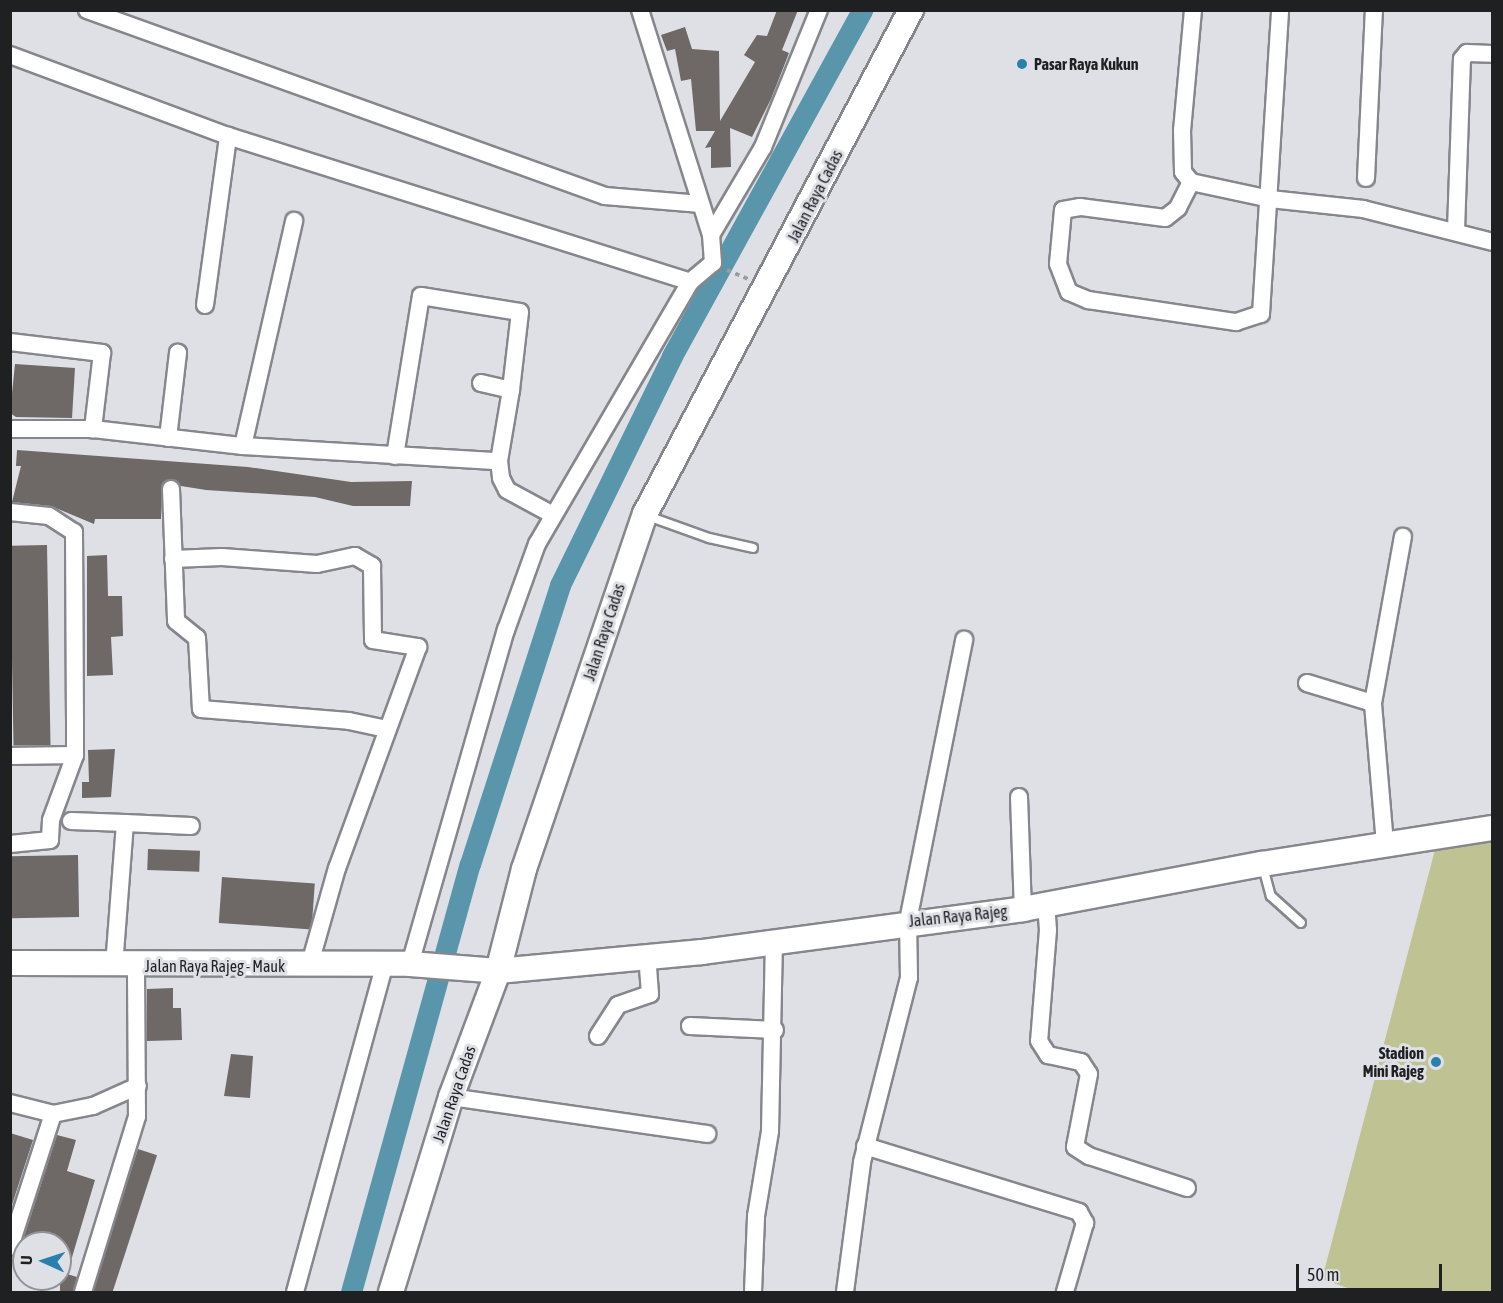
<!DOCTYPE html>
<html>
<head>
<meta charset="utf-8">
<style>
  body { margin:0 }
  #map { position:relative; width:1503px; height:1303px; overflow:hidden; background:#dee0e6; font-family:"Asap Condensed",sans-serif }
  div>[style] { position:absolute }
  .green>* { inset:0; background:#bfc293 }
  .canal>* { height:21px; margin:-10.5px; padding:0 10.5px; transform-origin:10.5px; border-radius:10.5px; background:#5996ac }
  .building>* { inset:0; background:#6e6866; transform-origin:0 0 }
  .path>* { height:4px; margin-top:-2px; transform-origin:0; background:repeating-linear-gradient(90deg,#9a9ca0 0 4.5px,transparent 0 9px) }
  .roads { filter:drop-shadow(2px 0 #85878c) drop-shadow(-2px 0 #85878c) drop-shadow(0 2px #85878c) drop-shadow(0 -2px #85878c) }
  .lane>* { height:8px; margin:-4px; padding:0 4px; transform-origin:4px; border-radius:4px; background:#fff }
  .street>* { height:16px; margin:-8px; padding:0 8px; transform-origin:8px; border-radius:8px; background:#fff }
  .secondary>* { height:24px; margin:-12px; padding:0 12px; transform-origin:12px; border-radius:12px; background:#fff }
  .dots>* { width:16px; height:16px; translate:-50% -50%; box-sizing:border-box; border:3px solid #dee0e6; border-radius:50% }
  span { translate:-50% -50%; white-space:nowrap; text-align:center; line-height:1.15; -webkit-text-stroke:6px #dee0e6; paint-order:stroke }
  .poi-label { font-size:16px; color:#1f2022; font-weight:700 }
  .left { translate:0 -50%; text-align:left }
  .right { translate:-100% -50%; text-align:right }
  .street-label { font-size:16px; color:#1f2022 }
  .frame { position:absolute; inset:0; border:12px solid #1f2022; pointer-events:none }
  .north { position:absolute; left:12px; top:1231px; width:60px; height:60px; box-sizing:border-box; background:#dee0e6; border:2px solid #929398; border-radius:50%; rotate:273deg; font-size:16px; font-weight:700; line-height:24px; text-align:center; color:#1f2022 }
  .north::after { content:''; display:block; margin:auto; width:21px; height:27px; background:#297fae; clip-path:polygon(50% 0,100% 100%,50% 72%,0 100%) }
  .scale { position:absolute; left:1296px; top:1264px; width:146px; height:27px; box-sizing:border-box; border:3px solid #1f2022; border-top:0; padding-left:8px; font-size:18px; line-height:21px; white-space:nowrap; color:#1f2022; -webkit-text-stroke:4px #dee0e6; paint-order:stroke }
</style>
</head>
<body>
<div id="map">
  <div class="green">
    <div style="clip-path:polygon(1492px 839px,1492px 1292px,1359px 1292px,1322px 1279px,1436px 846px)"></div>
  </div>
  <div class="canal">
    <div style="left:351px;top:1292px;width:444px;rotate:-74.5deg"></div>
    <div style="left:470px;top:864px;width:293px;rotate:-72.1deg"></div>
    <div style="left:560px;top:585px;width:255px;rotate:-63.9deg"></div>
    <div style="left:672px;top:356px;width:395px;rotate:-61.2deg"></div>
  </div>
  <div class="building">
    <div style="clip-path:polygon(777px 10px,798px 10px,782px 50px,789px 53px,771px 99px,752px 137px,730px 128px,731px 167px,711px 168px,711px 147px,705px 148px,715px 131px,696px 131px,691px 79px,681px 81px,675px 49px,667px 51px,661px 35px,685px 27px,692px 49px,719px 51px,720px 121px,755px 62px,744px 55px,757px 35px,767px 36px)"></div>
    <div style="clip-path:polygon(15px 364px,75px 368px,72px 418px,16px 417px,10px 413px)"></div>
    <div style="clip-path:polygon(17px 450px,248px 467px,351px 482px,412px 481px,410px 506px,353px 506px,315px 497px,206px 490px,181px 486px,170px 479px,162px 485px,161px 519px,95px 519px,94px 524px,51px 506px,12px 502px,21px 466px,16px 466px)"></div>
    <div style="left:47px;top:545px;width:200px;height:37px;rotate:89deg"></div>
    <div style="clip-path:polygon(107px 555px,108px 596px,122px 596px,123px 636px,111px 637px,113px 675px,87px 676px,87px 556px)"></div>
    <div style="clip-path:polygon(115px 749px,111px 797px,82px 798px,82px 782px,89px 782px,88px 750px)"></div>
    <div style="left:148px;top:849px;width:52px;height:21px;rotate:2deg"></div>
    <div style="left:78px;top:855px;width:62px;height:67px;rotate:89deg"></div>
    <div style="left:222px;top:877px;width:93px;height:46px;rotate:4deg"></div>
    <div style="clip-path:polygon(173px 988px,173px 1008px,181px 1008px,182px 1040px,147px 1041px,147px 989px)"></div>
    <div style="clip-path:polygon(231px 1054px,253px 1056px,250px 1098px,224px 1096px)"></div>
    <div style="clip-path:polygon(10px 1133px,33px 1140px,10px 1211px)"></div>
    <div style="clip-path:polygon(57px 1135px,76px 1140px,67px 1171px,95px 1180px,67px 1274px,77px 1277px,73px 1293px,60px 1293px,60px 1243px,22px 1243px)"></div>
    <div style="left:138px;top:1149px;width:20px;height:151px;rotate:18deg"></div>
  </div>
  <div class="path">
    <div style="left:727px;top:270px;width:23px;rotate:23deg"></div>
  </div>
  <div class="roads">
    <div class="lane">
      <div style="left:645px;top:515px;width:68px;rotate:19.8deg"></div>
      <div style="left:709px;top:538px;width:45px;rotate:12.8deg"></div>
      <div style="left:1263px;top:867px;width:30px;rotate:75deg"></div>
      <div style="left:1271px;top:896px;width:40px;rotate:42deg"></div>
    </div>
    <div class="street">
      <div style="left:87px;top:10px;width:550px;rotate:19.75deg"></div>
      <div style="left:605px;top:196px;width:96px;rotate:4.8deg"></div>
      <div style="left:1193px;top:10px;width:121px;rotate:95.2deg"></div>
      <div style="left:1182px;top:130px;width:42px;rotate:88.6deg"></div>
      <div style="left:1183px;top:172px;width:13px;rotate:51deg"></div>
      <div style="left:1191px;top:182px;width:81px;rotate:12.1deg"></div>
      <div style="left:1270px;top:199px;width:94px;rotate:6.1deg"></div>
      <div style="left:1363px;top:209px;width:133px;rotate:14.3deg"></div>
      <div style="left:10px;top:55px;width:233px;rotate:20.4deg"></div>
      <div style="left:228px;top:136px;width:485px;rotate:17.5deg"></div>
      <div style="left:1366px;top:178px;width:168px;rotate:-87.3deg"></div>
      <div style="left:1191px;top:182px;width:29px;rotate:117deg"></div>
      <div style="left:1178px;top:208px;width:16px;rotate:142deg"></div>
      <div style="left:1165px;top:218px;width:86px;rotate:-172.6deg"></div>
      <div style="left:1080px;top:207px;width:17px;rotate:170deg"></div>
      <div style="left:1063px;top:210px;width:54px;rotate:95.3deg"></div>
      <div style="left:1058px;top:264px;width:30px;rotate:69deg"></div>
      <div style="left:1069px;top:292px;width:21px;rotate:23deg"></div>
      <div style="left:1088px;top:300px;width:150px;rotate:8.5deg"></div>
      <div style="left:1236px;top:322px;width:26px;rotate:-18deg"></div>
      <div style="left:1261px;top:314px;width:305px;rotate:-86.4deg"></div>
      <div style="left:1456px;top:230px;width:171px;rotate:-88deg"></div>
      <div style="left:1462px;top:59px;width:8px;rotate:-50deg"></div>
      <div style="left:1467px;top:53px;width:25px;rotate:2deg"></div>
      <div style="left:711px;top:235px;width:102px;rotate:-59.4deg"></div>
      <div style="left:763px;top:147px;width:148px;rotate:-67.8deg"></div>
      <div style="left:205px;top:305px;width:171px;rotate:-82.2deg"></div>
      <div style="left:10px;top:342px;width:93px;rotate:6.8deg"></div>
      <div style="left:102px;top:353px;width:77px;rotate:96.8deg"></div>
      <div style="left:481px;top:383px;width:31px;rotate:13deg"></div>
      <div style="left:511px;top:390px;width:72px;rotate:99.6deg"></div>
      <div style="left:499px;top:461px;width:17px;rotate:83deg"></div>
      <div style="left:501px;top:478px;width:13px;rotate:63deg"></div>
      <div style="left:507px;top:490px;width:52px;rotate:28.5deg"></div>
      <div style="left:10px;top:429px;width:83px"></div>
      <div style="left:93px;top:429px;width:151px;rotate:6.5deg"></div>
      <div style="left:243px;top:446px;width:231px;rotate:-77.2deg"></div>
      <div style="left:168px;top:438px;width:86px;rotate:-83.3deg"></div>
      <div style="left:243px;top:446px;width:256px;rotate:3.4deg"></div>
      <div style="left:395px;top:456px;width:162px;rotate:-80.8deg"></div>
      <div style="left:421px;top:296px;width:100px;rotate:9.2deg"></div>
      <div style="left:520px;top:312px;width:79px;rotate:96.6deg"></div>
      <div style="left:171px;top:489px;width:132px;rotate:87.8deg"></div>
      <div style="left:176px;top:621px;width:27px;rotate:39deg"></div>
      <div style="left:197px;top:638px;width:71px;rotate:86.8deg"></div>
      <div style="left:201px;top:709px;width:148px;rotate:4.6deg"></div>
      <div style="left:349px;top:721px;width:39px;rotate:12deg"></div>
      <div style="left:10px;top:512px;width:39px;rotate:6deg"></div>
      <div style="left:49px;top:516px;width:30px;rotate:33deg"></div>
      <div style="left:74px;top:532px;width:187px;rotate:89.7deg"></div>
      <div style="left:75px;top:719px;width:36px;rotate:90deg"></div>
      <div style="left:75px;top:755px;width:69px;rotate:110.3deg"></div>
      <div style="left:51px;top:820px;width:20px;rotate:93deg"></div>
      <div style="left:50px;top:840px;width:40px;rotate:174.3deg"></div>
      <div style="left:173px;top:559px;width:49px;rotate:-2.3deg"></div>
      <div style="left:222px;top:557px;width:95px;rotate:4.2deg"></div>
      <div style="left:317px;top:564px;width:39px;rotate:-12deg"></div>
      <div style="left:355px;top:556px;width:20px;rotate:30deg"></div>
      <div style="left:372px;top:566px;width:74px;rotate:89.2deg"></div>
      <div style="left:373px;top:640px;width:46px;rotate:8.8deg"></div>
      <div style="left:418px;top:647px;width:235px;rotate:110.1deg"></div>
      <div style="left:337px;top:868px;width:103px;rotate:105.8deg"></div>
      <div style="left:1307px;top:683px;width:69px;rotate:16.9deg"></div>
      <div style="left:10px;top:756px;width:65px;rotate:-0.9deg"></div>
      <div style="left:1019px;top:797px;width:112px;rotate:88deg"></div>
      <div style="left:71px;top:821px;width:54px;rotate:2.1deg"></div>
      <div style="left:125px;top:823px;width:142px;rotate:94.4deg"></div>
      <div style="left:125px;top:823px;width:66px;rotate:2.6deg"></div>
      <div style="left:1385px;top:844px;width:142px;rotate:-94.9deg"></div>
      <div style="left:1373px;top:703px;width:169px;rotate:-79.8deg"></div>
      <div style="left:1046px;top:902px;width:28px;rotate:86deg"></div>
      <div style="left:1048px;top:930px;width:111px;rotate:94.6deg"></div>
      <div style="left:1039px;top:1041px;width:17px;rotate:57deg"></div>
      <div style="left:1048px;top:1055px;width:34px;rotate:12deg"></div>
      <div style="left:1081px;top:1062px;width:14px;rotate:56deg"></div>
      <div style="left:1089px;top:1074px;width:74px;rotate:100.9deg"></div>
      <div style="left:1075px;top:1147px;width:17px;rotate:33deg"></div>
      <div style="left:1089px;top:1156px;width:103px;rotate:18.1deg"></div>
      <div style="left:410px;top:964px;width:348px;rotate:-74deg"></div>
      <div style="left:506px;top:630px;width:91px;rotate:-70.2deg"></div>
      <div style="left:537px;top:544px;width:303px;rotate:-59.7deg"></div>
      <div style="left:690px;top:282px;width:30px;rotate:-40deg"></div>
      <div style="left:713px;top:263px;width:28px;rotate:-94deg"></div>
      <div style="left:711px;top:235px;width:236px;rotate:-107.5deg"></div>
      <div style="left:690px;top:1026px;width:85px;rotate:2.7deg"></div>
      <div style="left:598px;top:1036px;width:37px;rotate:-57deg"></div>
      <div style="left:618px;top:1005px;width:34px;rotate:-19deg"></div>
      <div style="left:650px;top:994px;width:40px;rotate:-94.3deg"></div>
      <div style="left:451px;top:1097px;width:259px;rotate:8.2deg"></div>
      <div style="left:10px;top:1103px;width:44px;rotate:14.3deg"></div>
      <div style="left:865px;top:1146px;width:224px;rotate:17.1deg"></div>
      <div style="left:1079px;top:1212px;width:13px;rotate:61deg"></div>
      <div style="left:1085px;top:1223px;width:72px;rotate:106.2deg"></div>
      <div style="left:10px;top:1247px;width:140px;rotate:-72.1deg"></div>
      <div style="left:53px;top:1114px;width:41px;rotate:-11.3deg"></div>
      <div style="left:93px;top:1106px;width:49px;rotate:-24deg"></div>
      <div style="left:83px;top:1292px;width:184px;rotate:-72.9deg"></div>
      <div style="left:137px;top:1116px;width:150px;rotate:-90.4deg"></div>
      <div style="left:295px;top:1292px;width:337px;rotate:-74.7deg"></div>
      <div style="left:753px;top:1292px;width:76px;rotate:-87.7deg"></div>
      <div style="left:756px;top:1216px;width:86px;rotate:-80.6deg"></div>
      <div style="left:770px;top:1131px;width:191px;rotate:-88.8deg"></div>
      <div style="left:845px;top:1292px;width:131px;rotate:-82.5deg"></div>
      <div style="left:862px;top:1162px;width:190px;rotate:-75.7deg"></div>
      <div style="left:909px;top:978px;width:57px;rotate:-91deg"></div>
      <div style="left:908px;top:921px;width:287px;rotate:-78.7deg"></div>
    </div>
    <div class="secondary">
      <div style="left:10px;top:963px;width:400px;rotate:0.1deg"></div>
      <div style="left:410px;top:964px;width:88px;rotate:4.5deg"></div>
      <div style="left:498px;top:971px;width:205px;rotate:-5.3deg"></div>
      <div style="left:702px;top:952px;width:324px;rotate:-7.6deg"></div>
      <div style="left:1023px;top:909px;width:243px;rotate:-10.7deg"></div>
      <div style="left:1262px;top:864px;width:233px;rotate:-8.9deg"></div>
      <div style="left:391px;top:1292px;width:204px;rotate:-72.9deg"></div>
      <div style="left:451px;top:1097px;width:134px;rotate:-69.5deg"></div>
      <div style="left:498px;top:971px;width:105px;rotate:-75.7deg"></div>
      <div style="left:524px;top:869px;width:375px;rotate:-71.2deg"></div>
      <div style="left:645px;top:514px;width:570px;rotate:-62.18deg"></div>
    </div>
  </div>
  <div class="dots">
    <div style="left:1022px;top:64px;background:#297fae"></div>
    <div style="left:1436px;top:1062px;background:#297fae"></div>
  </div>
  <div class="poi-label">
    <span class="left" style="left:1034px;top:64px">Pasar Raya Kukun</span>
    <span class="right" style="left:1424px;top:1062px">Stadion<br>Mini Rajeg</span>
  </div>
  <div class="street-label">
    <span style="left:815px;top:196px;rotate:-63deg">Jalan Raya Cadas</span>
    <span style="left:604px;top:632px;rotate:-72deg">Jalan Raya Cadas</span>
    <span style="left:958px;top:916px;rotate:-6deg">Jalan Raya Rajeg</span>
    <span style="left:215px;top:966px">Jalan Raya Rajeg - Mauk</span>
    <span style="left:454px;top:1094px;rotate:-71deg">Jalan Raya Cadas</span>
  </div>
  <div class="frame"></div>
  <div class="north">U</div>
  <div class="scale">50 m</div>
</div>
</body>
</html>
